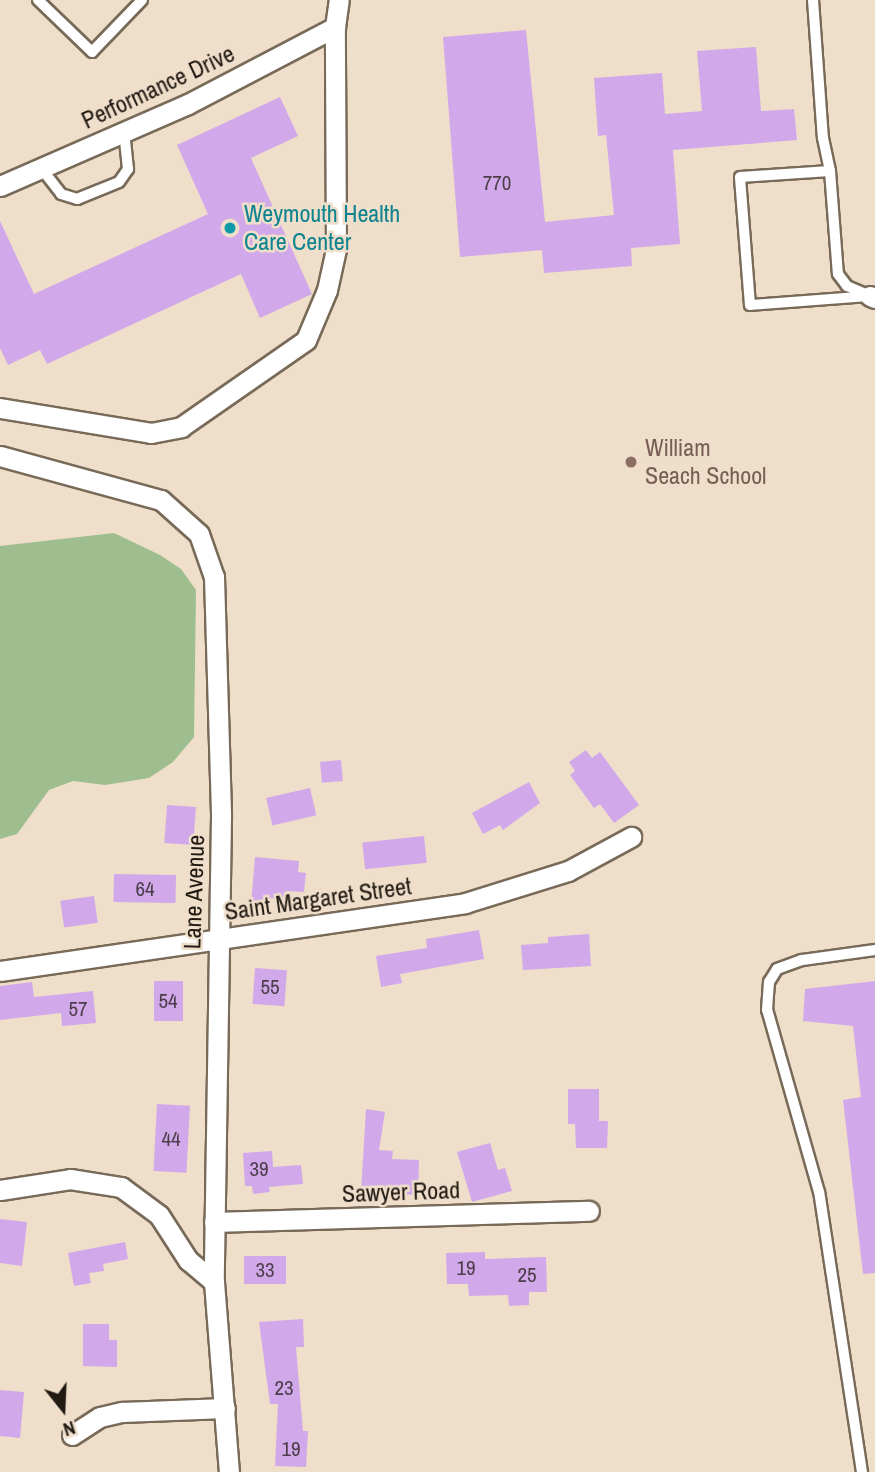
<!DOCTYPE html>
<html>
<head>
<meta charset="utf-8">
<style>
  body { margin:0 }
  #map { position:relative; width:875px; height:1472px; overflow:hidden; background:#efdeca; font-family:"Archivo Narrow",sans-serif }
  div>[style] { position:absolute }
  .green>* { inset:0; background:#9fbe90 }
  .building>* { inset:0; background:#d1a9ea; transform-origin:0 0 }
  .roads { filter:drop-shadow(2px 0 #786a58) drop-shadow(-2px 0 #786a58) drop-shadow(0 2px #786a58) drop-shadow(0 -2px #786a58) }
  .service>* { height:10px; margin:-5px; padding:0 5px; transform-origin:5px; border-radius:5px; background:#fff }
  .minor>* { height:19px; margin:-9.5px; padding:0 9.5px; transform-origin:9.5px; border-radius:9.5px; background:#fff }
  .dots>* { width:19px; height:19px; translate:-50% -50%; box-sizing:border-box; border:4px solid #efdeca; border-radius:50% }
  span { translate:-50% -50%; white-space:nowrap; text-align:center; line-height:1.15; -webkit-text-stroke:5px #efdeca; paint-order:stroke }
  .number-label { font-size:21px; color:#4c3e49 }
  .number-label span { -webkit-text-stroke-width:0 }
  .street-label { font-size:24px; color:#201a13 }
  .culture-label { font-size:24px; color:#0d838f }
  .left { translate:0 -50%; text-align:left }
  .education-label { font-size:24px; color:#785e54 }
  .north { position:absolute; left:28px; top:1374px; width:70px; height:70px; -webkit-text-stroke:5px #efdeca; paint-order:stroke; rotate:162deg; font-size:19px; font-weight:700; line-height:28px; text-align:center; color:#201a13 }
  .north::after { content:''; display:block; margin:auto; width:24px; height:32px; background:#201a13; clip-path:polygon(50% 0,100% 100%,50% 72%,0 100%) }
</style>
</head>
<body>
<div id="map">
  <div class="green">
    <div style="clip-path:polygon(114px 533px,160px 555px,181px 569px,196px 590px,194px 737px,173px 762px,149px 778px,105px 785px,73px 781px,49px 790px,17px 834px,0 839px,0 546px)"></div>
  </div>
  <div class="building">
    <div style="clip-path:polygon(526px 30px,545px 222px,614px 215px,606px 135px,598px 136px,594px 78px,662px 73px,665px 114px,702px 111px,697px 51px,756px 47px,761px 111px,794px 109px,797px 140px,673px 150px,680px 244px,631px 248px,632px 266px,544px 273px,542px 250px,460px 257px,443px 37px)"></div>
    <div style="clip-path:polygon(280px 97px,298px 136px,251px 158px,312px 294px,260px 318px,241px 274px,47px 364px,40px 350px,8px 365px,0 348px,0 221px,34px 294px,208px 214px,177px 145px)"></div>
    <div style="clip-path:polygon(586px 750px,592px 758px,600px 752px,639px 805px,614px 823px,600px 804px,594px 808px,570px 775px,575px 771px,569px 762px)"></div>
    <div style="left:341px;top:760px;width:21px;height:21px;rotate:85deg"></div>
    <div style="clip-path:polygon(529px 782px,540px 803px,503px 830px,500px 825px,483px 834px,472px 813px)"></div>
    <div style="left:310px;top:788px;width:28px;height:45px;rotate:77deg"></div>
    <div style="left:167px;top:805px;width:29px;height:38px;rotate:4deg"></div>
    <div style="left:424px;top:836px;width:27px;height:62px;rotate:84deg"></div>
    <div style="clip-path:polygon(255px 857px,299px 861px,298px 872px,306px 873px,304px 892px,286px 891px,285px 900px,269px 898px,268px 906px,251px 905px)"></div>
    <div style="left:114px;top:874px;width:62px;height:28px;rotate:1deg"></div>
    <div style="left:94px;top:896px;width:27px;height:34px;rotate:82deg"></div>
    <div style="clip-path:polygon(479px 930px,484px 959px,400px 974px,402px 983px,381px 987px,376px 956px,427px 948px,426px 939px)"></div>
    <div style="clip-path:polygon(589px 934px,591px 966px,523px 970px,521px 945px,548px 943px,548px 937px)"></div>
    <div style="left:255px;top:968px;width:32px;height:36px;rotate:4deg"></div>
    <div style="left:154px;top:981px;width:29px;height:40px"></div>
    <div style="clip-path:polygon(875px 981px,875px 1273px,863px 1274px,843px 1100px,861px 1097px,853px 1026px,803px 1021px,805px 989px)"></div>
    <div style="clip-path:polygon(32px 982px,34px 997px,93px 991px,96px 1023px,62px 1026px,61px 1013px,0 1020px,0 986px)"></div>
    <div style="clip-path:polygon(568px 1089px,599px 1089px,599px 1121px,608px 1121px,607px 1148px,576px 1148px,575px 1124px,568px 1124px)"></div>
    <div style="left:157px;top:1104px;width:33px;height:67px;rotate:3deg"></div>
    <div style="clip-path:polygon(366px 1109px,385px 1112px,379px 1150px,393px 1151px,392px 1159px,419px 1160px,418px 1195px,361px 1192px)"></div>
    <div style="clip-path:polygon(490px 1143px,498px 1170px,505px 1168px,512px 1191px,472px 1202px,457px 1152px)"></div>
    <div style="clip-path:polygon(272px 1151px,273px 1167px,301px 1165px,303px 1184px,269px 1187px,270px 1192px,253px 1194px,252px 1186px,245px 1186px,243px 1153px)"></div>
    <div style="clip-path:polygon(0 1219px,27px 1222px,22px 1266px,0 1263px)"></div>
    <div style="clip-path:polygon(125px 1242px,128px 1259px,103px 1264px,104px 1271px,89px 1273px,91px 1283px,74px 1286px,68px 1253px)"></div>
    <div style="clip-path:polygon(485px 1252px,485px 1259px,546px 1257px,547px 1292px,529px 1292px,529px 1305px,509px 1306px,508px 1295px,469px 1296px,468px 1284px,447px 1284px,446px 1253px)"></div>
    <div style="left:244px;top:1256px;width:42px;height:28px"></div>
    <div style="clip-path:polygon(303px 1319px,304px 1347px,296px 1347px,303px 1431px,308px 1431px,306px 1467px,275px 1466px,278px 1404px,270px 1404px,259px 1322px)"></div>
    <div style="clip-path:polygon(83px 1324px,109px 1324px,109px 1340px,117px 1340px,117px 1367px,83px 1366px)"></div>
    <div style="clip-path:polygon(0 1390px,24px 1392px,20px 1438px,0 1436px)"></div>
  </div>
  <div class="roads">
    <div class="service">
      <div style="left:38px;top:0;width:75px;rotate:43.9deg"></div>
      <div style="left:92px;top:52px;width:72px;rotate:-46.1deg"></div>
      <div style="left:813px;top:0;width:138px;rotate:85.9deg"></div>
      <div style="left:823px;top:138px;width:34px;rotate:78deg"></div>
      <div style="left:41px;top:168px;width:33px;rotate:52deg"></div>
      <div style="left:61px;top:194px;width:17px;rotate:17deg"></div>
      <div style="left:77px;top:199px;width:45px;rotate:-22deg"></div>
      <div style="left:119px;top:182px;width:16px;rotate:-55deg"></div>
      <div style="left:128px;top:169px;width:37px;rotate:-96deg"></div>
      <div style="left:830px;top:171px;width:103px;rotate:85.6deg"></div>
      <div style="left:838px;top:274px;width:15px;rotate:53deg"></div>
      <div style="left:847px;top:286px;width:25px;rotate:23deg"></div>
      <div style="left:870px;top:296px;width:120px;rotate:175.7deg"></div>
      <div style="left:750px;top:305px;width:128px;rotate:-94.5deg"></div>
      <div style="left:740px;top:177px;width:90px;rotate:-3.8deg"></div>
      <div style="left:862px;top:1472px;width:283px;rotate:-98.7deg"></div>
      <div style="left:819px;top:1192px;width:189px;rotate:-105.9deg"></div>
      <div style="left:767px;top:1010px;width:28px;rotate:-86deg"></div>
      <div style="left:769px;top:982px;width:15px;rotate:-58deg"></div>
      <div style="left:777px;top:969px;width:27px;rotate:-20deg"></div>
      <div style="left:802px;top:960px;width:74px;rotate:-7.8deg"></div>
    </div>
    <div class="minor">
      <div style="left:0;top:186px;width:205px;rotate:-23.6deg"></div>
      <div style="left:188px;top:104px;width:166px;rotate:-27.6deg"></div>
      <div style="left:870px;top:296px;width:5px;rotate:22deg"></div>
      <div style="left:0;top:408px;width:153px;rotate:9.4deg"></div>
      <div style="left:151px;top:433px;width:31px;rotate:-11deg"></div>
      <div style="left:181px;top:427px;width:152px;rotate:-34.8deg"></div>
      <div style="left:306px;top:340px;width:54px;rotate:-67.2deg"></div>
      <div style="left:327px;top:290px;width:42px;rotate:-77.6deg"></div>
      <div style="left:336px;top:249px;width:222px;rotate:-90.3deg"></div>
      <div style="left:335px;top:27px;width:27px;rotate:-82deg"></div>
      <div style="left:0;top:456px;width:167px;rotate:15.3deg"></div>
      <div style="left:161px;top:500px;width:51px;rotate:41.8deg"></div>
      <div style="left:199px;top:534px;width:46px;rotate:70.8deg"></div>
      <div style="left:214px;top:577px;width:240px;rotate:88.3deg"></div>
      <div style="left:221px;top:817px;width:465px;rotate:90.9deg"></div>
      <div style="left:214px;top:1282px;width:191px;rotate:85.5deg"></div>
      <div style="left:0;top:971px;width:470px;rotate:-8.3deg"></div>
      <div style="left:465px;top:903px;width:108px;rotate:-17.3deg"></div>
      <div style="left:568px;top:871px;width:72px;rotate:-28.4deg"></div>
      <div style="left:0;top:1190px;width:71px;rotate:-8.9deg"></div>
      <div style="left:70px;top:1179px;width:52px;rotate:8.9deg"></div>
      <div style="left:121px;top:1187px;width:47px;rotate:36.4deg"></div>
      <div style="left:159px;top:1215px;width:54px;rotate:57.2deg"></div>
      <div style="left:188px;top:1260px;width:34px;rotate:40deg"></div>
      <div style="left:214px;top:1222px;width:375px;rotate:-1.7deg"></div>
      <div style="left:72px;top:1435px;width:33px;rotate:-33deg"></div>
      <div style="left:100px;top:1417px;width:23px;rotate:-13deg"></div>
      <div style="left:122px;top:1412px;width:103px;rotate:-2.2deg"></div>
    </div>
  </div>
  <div class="dots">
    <div style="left:230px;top:228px;background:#0f9aa8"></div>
    <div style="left:631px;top:462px;background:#8d6e63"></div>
  </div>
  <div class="number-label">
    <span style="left:497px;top:183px">770</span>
    <span style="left:145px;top:889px">64</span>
    <span style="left:270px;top:987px">55</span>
    <span style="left:168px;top:1001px">54</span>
    <span style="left:78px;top:1009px">57</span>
    <span style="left:171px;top:1139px">44</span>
    <span style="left:259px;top:1169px">39</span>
    <span style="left:466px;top:1268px">19</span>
    <span style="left:265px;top:1270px">33</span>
    <span style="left:527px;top:1275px">25</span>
    <span style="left:284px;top:1388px">23</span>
    <span style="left:291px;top:1449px">19</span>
  </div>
  <div class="street-label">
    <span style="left:158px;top:87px;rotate:-25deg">Performance Drive</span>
    <span style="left:194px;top:892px;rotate:-88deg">Lane Avenue</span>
    <span style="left:318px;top:899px;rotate:-8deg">Saint Margaret Street</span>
    <span style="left:401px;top:1192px;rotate:-2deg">Sawyer Road</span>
  </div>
  <div class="culture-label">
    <span class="left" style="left:244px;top:228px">Weymouth Health<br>Care Center</span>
  </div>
  <div class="education-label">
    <span class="left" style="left:645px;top:462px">William<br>Seach School</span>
  </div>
  <div class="north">N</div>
</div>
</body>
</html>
